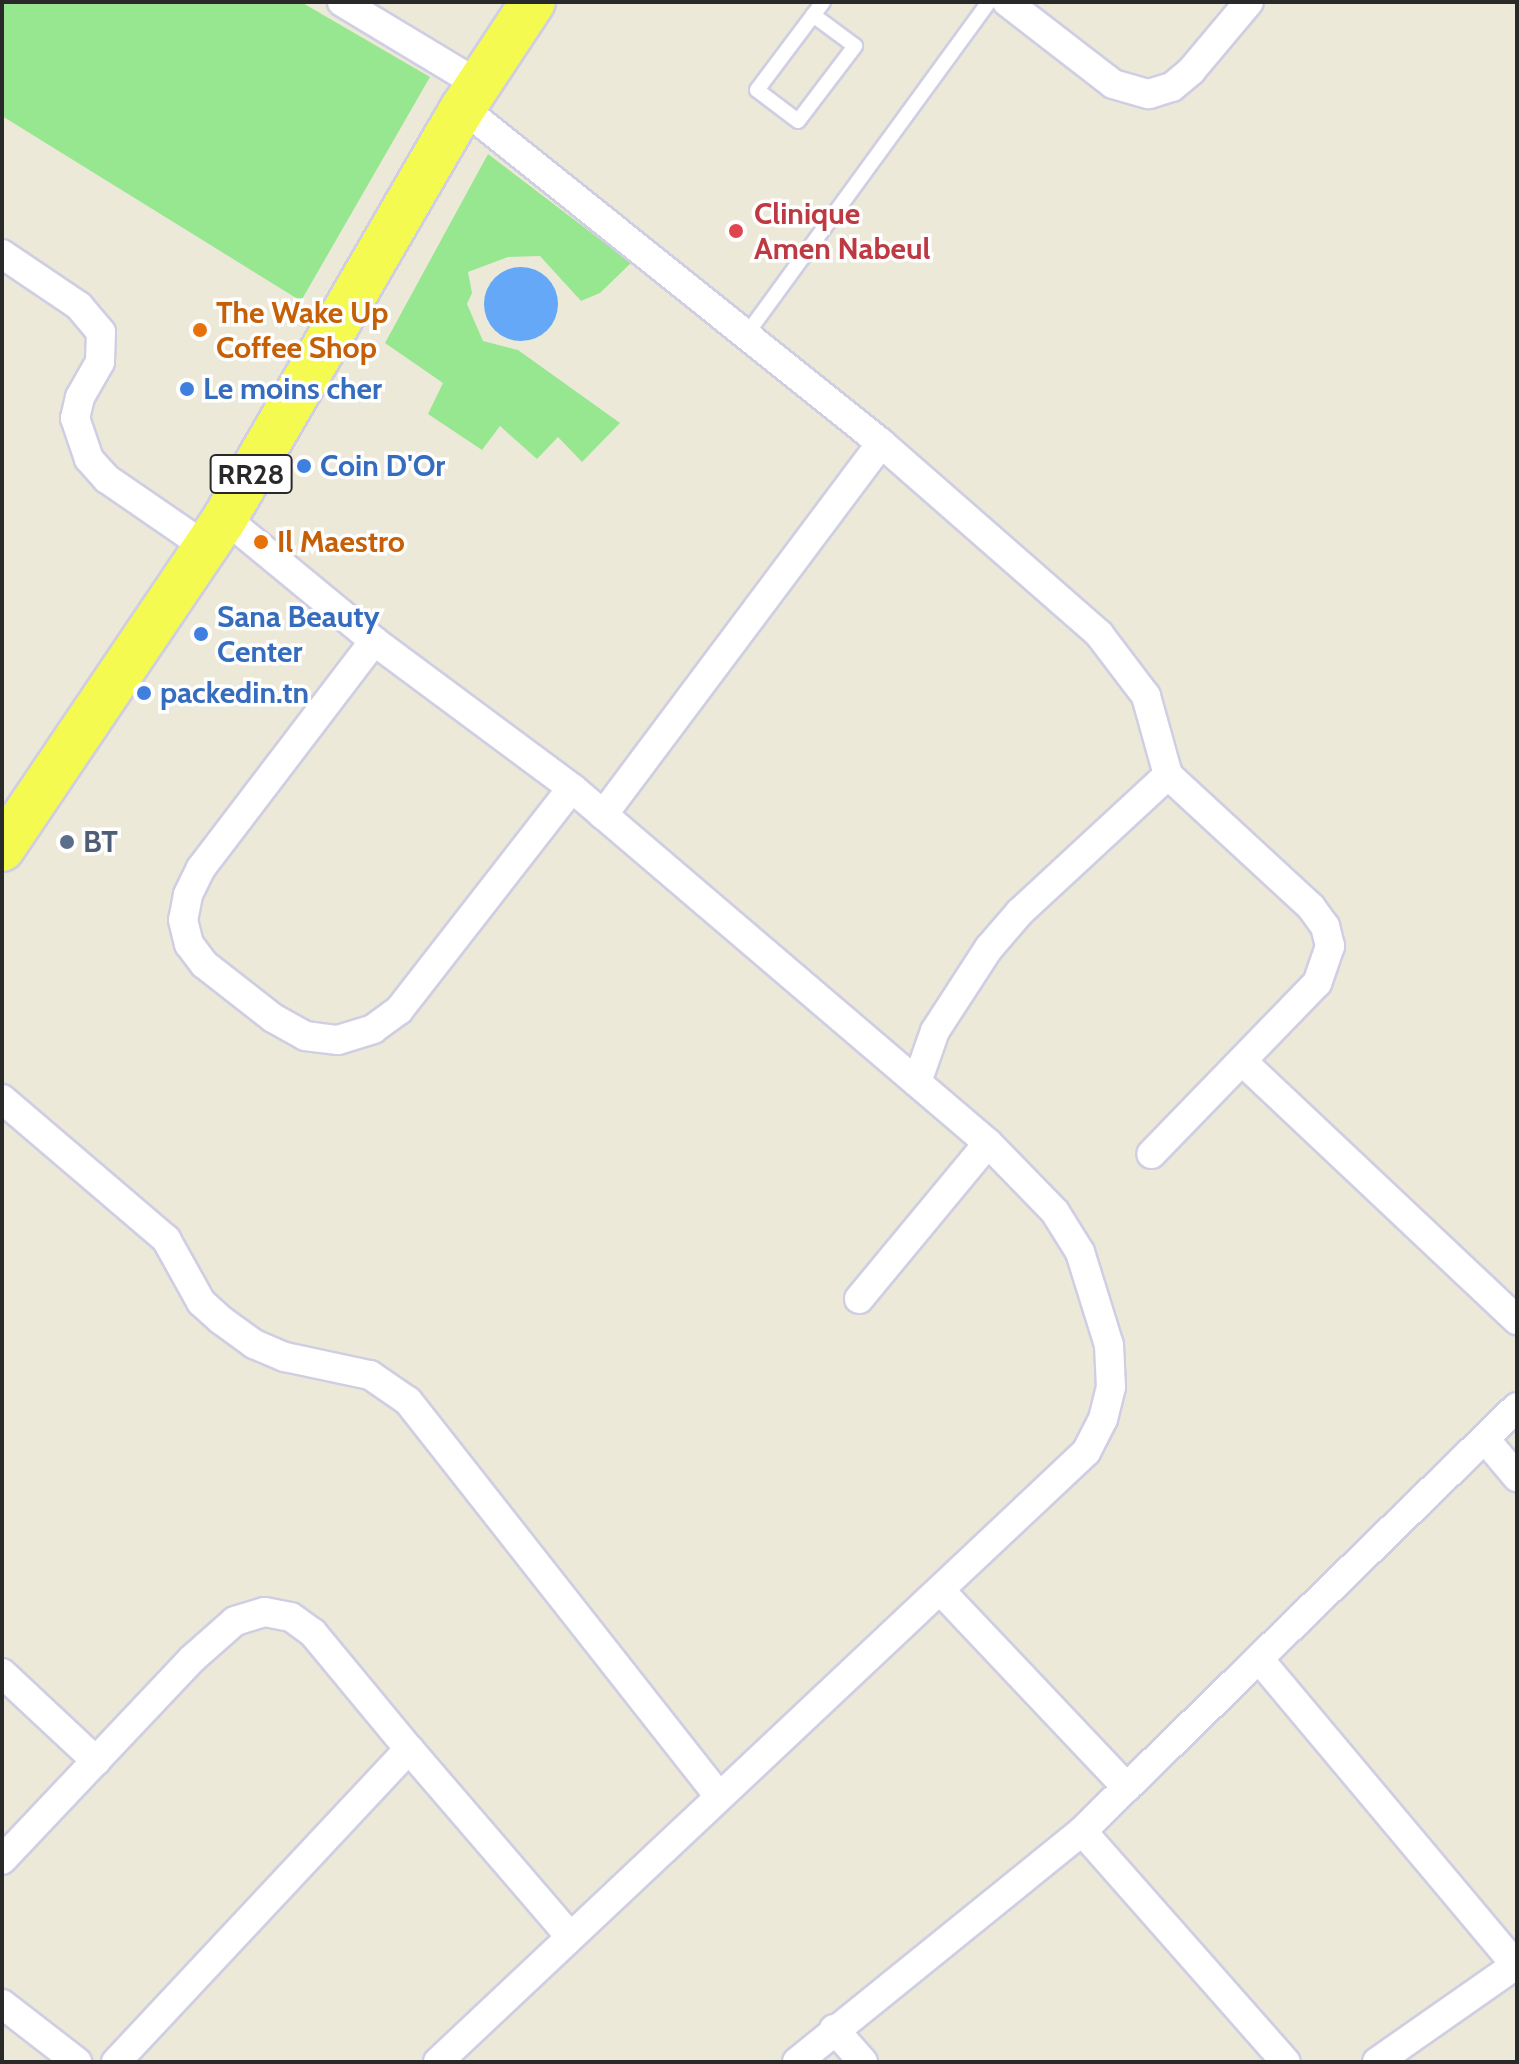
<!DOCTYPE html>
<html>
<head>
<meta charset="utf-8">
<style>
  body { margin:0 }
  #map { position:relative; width:1519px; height:2064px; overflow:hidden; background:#ece9d9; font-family:Cabin,sans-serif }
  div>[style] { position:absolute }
  .green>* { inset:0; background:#97e791 }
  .water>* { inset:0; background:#64a8f7 }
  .round { border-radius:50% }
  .roads { filter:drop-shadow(2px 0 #d0cee3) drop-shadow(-2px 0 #d0cee3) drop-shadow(0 2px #d0cee3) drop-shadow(0 -2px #d0cee3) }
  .service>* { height:14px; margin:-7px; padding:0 7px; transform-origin:7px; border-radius:7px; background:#fff }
  .minor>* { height:28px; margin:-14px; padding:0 14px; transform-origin:14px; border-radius:14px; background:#fff }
  .primary>* { height:44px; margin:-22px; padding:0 22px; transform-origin:22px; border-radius:22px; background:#f4fa50 }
  .dots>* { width:22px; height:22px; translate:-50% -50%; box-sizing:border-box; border:4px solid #fff; border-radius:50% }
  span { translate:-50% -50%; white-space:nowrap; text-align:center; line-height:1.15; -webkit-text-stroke:7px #fff; paint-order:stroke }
  .shield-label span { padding:2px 6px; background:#fff; border:2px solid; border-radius:6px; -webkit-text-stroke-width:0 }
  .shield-label { font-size:28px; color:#292929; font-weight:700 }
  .health-label { font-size:30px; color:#be3a42; font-weight:700 }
  .left { translate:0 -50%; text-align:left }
  .food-label { font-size:30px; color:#c56008; font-weight:700 }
  .shop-label { font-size:30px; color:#366cbe; font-weight:700 }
  .service-label { font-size:30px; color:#4e5e75; font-weight:700 }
  .frame { position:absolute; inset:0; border:4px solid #292929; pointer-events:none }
</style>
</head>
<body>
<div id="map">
  <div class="green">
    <div style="clip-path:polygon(2px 2px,301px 2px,430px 77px,301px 301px,2px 116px)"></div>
    <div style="clip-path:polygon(488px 154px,631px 263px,600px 293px,581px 301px,540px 256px,508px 257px,468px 272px,472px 293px,467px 304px,483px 341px,518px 350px,620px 423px,582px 462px,558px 437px,537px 459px,500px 426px,482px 450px,428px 414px,443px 383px,385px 343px)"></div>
  </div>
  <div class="water">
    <div class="round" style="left:484px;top:267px;width:74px;height:74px"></div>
  </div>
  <div class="roads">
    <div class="service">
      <div style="left:813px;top:15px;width:52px;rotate:36.4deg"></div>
      <div style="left:855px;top:46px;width:94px;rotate:127.2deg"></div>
      <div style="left:798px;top:121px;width:51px;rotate:-142.9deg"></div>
      <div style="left:757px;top:90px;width:110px;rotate:-53.1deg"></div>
      <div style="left:746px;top:335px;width:412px;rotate:-53.9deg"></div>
    </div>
    <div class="minor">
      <div style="left:342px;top:2px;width:159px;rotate:31.1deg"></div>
      <div style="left:1007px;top:2px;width:134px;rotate:37.7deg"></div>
      <div style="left:1113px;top:84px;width:37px;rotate:16deg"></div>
      <div style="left:1149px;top:94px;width:24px;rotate:-17deg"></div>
      <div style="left:1172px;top:87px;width:25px;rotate:-40deg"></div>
      <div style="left:1191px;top:71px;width:90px;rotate:-50deg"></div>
      <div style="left:463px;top:108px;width:536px;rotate:38.71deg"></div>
      <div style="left:881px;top:443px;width:290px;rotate:41.2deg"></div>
      <div style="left:1099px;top:634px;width:78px;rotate:52.8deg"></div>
      <div style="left:1146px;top:696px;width:82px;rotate:74.4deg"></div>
      <div style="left:1168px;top:775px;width:195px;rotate:42.7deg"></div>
      <div style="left:1311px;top:907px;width:24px;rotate:54deg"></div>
      <div style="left:1325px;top:926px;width:21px;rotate:76deg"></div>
      <div style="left:1330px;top:946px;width:39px;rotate:109deg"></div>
      <div style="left:1317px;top:983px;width:238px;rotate:134.1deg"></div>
      <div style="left:2px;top:254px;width:93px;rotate:34deg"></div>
      <div style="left:79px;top:306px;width:34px;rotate:50deg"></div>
      <div style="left:101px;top:332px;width:30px;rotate:92deg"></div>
      <div style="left:100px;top:362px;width:40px;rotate:119.7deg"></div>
      <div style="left:80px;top:397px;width:22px;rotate:103deg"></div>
      <div style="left:75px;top:418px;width:43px;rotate:71.1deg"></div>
      <div style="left:89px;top:459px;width:27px;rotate:48deg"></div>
      <div style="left:107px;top:479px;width:120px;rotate:34.5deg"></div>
      <div style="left:225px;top:518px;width:193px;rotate:39.5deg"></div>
      <div style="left:374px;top:641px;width:247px;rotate:36.6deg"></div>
      <div style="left:572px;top:788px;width:547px;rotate:40.48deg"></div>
      <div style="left:988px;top:1143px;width:96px;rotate:45.8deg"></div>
      <div style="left:1055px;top:1212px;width:47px;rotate:58deg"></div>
      <div style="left:1080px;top:1252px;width:97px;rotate:72.7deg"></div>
      <div style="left:1109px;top:1345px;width:42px;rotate:87.3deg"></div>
      <div style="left:1111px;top:1387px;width:33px;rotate:104deg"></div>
      <div style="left:1103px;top:1419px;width:37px;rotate:117deg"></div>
      <div style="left:1086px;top:1452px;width:890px;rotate:136.73deg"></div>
      <div style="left:374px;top:641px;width:285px;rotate:127.3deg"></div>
      <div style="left:201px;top:868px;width:30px;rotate:116deg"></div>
      <div style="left:188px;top:895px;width:25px;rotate:101deg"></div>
      <div style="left:183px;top:920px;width:25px;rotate:76deg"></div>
      <div style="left:189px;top:944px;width:25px;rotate:53deg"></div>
      <div style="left:204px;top:964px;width:88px;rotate:38deg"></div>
      <div style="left:273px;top:1018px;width:37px;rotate:29deg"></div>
      <div style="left:305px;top:1036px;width:33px;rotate:7deg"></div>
      <div style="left:338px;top:1040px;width:37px;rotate:-17deg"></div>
      <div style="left:373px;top:1029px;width:32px;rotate:-36deg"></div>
      <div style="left:399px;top:1010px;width:281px;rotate:-52.1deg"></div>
      <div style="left:603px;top:815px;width:464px;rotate:-53.2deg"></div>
      <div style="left:1242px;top:1061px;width:378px;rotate:43.3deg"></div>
      <div style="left:917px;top:1082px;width:54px;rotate:-70.6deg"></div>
      <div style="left:935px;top:1031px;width:99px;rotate:-57deg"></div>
      <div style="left:989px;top:948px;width:48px;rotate:-49.3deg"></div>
      <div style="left:1020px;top:912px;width:202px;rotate:-42.8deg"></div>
      <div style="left:2px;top:1099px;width:216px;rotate:40.5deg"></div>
      <div style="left:166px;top:1239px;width:72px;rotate:60.9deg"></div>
      <div style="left:201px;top:1302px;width:27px;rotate:42deg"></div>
      <div style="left:221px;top:1320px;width:41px;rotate:36deg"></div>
      <div style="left:254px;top:1344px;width:34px;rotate:23deg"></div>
      <div style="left:285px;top:1357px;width:87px;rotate:12deg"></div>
      <div style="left:370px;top:1375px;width:46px;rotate:34.4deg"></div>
      <div style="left:408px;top:1401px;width:501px;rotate:51.8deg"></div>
      <div style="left:859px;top:1299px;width:202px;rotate:-50.4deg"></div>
      <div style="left:1485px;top:1439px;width:50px;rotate:49.9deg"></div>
      <div style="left:940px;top:1590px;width:272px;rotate:46.6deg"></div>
      <div style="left:1259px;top:1659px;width:400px;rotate:50deg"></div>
      <div style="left:2px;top:1673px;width:129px;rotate:43.1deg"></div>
      <div style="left:409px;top:1749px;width:247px;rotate:49.3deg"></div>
      <div style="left:1082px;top:1831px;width:308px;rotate:48.6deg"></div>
      <div style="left:2px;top:1860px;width:277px;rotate:-46.6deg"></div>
      <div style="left:192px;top:1659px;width:57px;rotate:-41.5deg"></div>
      <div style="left:235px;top:1621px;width:31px;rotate:-17deg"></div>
      <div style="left:265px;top:1612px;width:26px;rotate:11deg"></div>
      <div style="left:291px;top:1617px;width:27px;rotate:36deg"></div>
      <div style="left:313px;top:1633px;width:151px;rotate:50.4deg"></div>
      <div style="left:409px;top:1749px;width:429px;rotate:133.1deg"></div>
      <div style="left:2px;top:2004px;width:95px;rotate:37.7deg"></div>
      <div style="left:834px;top:2029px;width:44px;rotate:48.7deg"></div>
      <div style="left:797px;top:2062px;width:367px;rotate:-39deg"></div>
      <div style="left:1082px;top:1831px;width:607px;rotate:-44.27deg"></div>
      <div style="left:1377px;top:2062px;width:171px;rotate:-35deg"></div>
    </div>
    <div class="primary">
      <div style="left:2px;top:849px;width:399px;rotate:-56deg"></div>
      <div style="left:225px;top:518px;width:474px;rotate:-59.9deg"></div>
      <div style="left:463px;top:108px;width:127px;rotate:-56.6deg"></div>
    </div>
  </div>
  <div class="dots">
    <div style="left:736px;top:231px;background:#e0444e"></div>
    <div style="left:200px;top:330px;background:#e8710a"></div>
    <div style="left:187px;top:389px;background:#3f7fe0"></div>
    <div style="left:304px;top:466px;background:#3f7fe0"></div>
    <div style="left:261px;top:542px;background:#e8710a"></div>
    <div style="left:201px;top:634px;background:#3f7fe0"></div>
    <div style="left:144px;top:693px;background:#3f7fe0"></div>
    <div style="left:67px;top:842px;background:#5c6f8a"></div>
  </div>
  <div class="shield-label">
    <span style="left:251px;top:474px">RR28</span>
  </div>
  <div class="health-label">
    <span class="left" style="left:754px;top:231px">Clinique<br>Amen Nabeul</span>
  </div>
  <div class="food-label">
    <span class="left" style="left:216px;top:330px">The Wake Up<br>Coffee Shop</span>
    <span class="left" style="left:277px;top:542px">Il Maestro</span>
  </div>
  <div class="shop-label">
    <span class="left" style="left:203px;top:389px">Le moins cher</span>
    <span class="left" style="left:320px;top:466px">Coin D'Or</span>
    <span class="left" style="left:217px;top:634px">Sana Beauty<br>Center</span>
    <span class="left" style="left:160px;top:693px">packedin.tn</span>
  </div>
  <div class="service-label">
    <span class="left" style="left:83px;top:842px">BT</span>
  </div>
  <div class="frame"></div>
</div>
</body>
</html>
